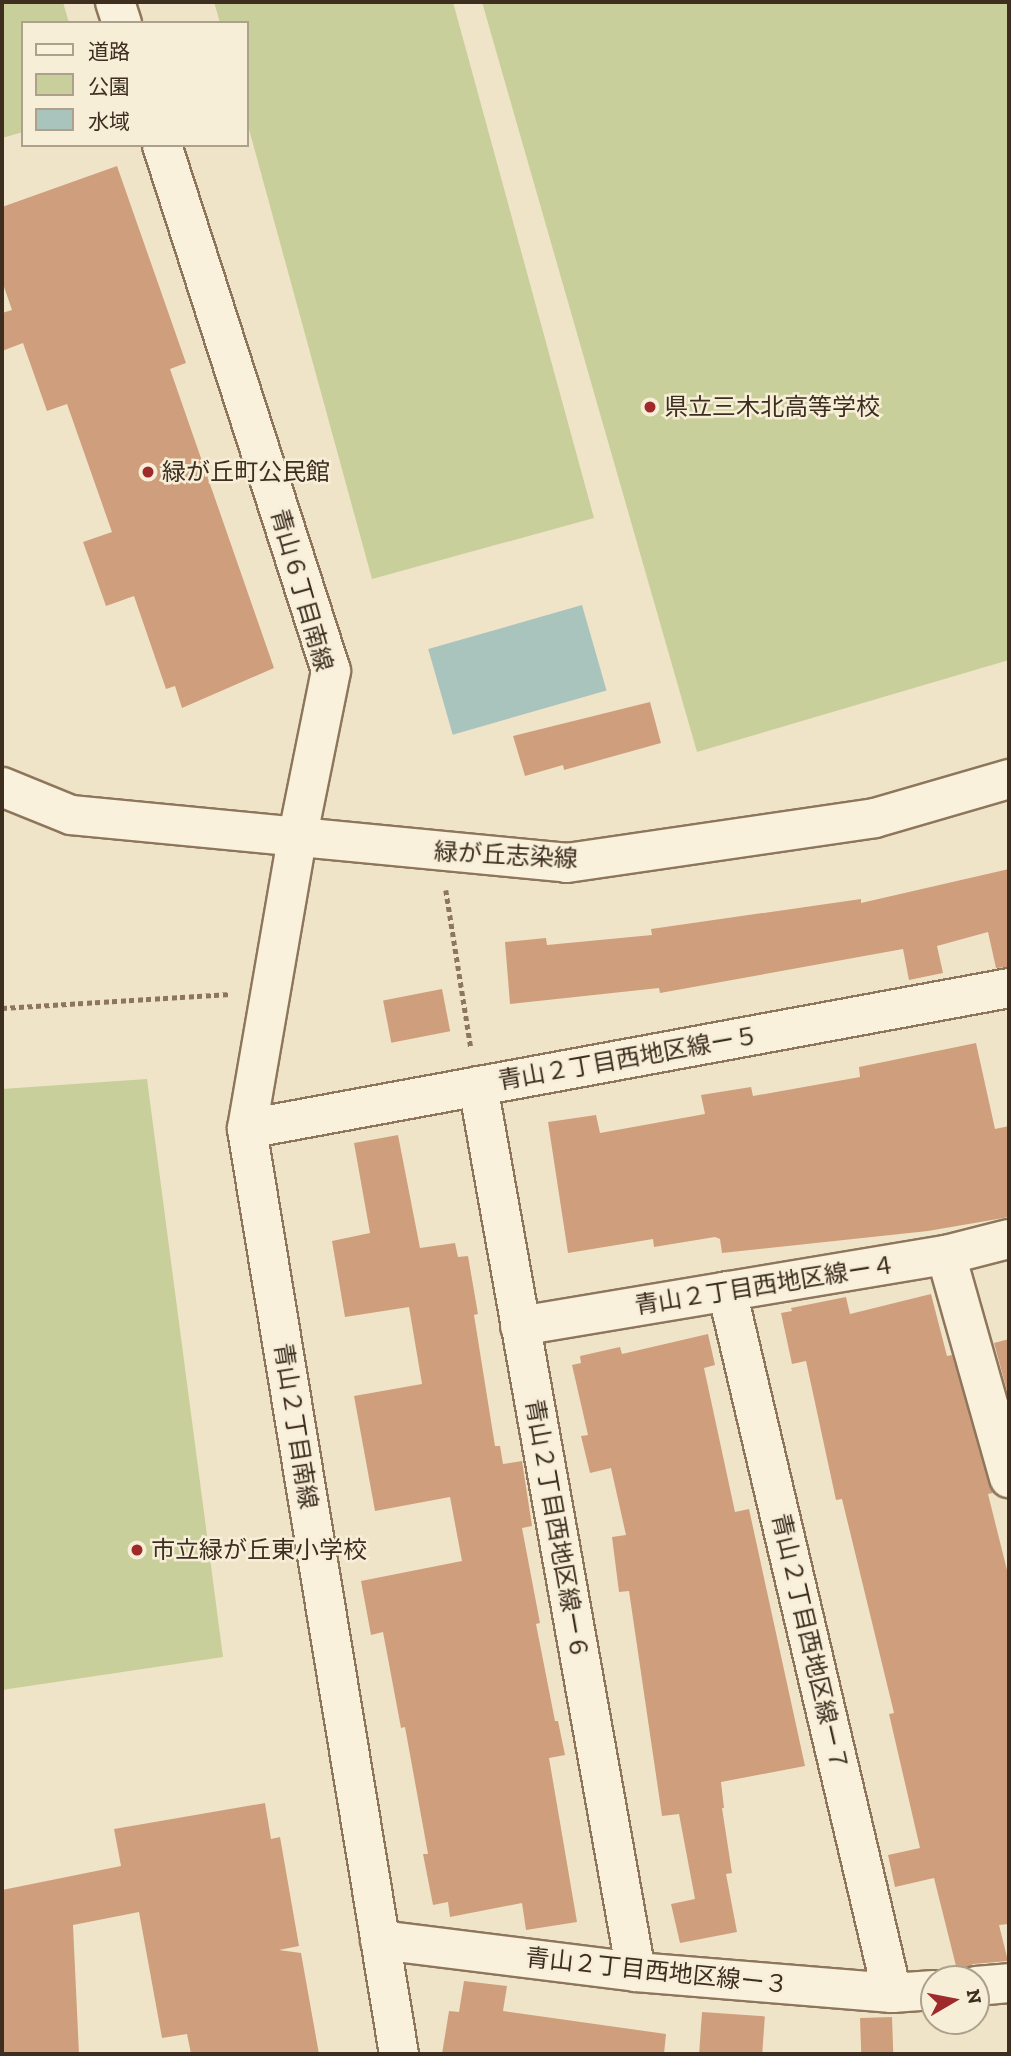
<!DOCTYPE html>
<html>
<head>
<meta charset="utf-8">
<style>
  body { margin:0 }
  #map { position:relative; width:1011px; height:2056px; overflow:hidden; background:#f0e4c8; font-family:"Zilla Slab","Noto Sans JP",serif }
  div>[style] { position:absolute }
  .green>* { inset:0; background:#c9cf9b }
  .water>* { inset:0; background:#a9c4bc; transform-origin:0 0 }
  .building>* { inset:0; background:#cf9f7d; transform-origin:0 0 }
  .path>* { height:4.5px; margin-top:-2.25px; transform-origin:0; background:repeating-linear-gradient(90deg,#8d765c 0 5px,transparent 0 8.5px) }
  .roads { filter:drop-shadow(2px 0 #8d765c) drop-shadow(-2px 0 #8d765c) drop-shadow(0 2px #8d765c) drop-shadow(0 -2px #8d765c) }
  .minor>* { height:38px; margin:-19px; padding:0 19px; transform-origin:19px; border-radius:19px; background:#faf1dc }
  .dots>* { width:19px; height:19px; translate:-50% -50%; box-sizing:border-box; border:4px solid #f7eed8; border-radius:50% }
  span { translate:-50% -50%; white-space:nowrap; text-align:center; line-height:1.15; -webkit-text-stroke:5px #f7eed8; paint-order:stroke }
  .poi-label { font-size:24px; color:#3d2e20 }
  .left { translate:0 -50%; text-align:left }
  .street-label { font-size:24px; color:#3d2e20 }
  .frame { position:absolute; inset:0; border:4px solid #3d2e20; pointer-events:none }
  .legend { position:absolute; left:21px; top:21px; width:228px; height:126px; box-sizing:border-box; background:#f7eed8; border:2px solid #ada18e; margin:0; padding:9px 12px; list-style:none; font-size:21px; color:#3d2e20 }
  .legend li { display:flex; align-items:center; gap:14px; height:35px }
  .legend b { width:35px; border:2px solid #ada18e }
  .north { position:absolute; left:920px; top:1965px; width:70px; height:70px; box-sizing:border-box; background:#f7eed8; border:2px solid #ada18e; border-radius:50%; rotate:80deg; font-size:19px; font-weight:700; line-height:28px; text-align:center; color:#3d2e20 }
  .north::after { content:''; display:block; margin:auto; width:24px; height:32px; background:#9e2a2b; clip-path:polygon(50% 0,100% 100%,50% 72%,0 100%) }
</style>
</head>
<body>
<div id="map">
  <div class="green">
    <div style="clip-path:polygon(2px 2px,63px 2px,69px 23px,23px 23px,23px 132px,2px 138px)"></div>
    <div style="clip-path:polygon(214px 2px,453px 2px,594px 518px,372px 579px,247px 122px,247px 23px,220px 23px)"></div>
    <div style="clip-path:polygon(482px 2px,1009px 2px,1009px 660px,697px 752px)"></div>
    <div style="clip-path:polygon(147px 1079px,223px 1657px,2px 1690px,2px 1089px)"></div>
  </div>
  <div class="water">
    <div style="left:582px;top:605px;width:89px;height:160px;rotate:74deg"></div>
  </div>
  <div class="building">
    <div style="clip-path:polygon(117px 166px,186px 363px,170px 369px,274px 668px,182px 708px,175px 686px,166px 689px,134px 596px,106px 606px,83px 542px,112px 532px,67px 404px,47px 411px,23px 343px,2px 351px,2px 313px,12px 310px,2px 281px,2px 207px)"></div>
    <div style="clip-path:polygon(650px 702px,661px 743px,564px 770px,563px 765px,525px 776px,513px 736px)"></div>
    <div style="clip-path:polygon(1009px 869px,1009px 967px,996px 968px,988px 932px,937px 946px,943px 973px,909px 980px,903px 949px,660px 993px,659px 988px,510px 1004px,505px 942px,546px 938px,547px 945px,652px 935px,651px 929px,861px 899px,861px 903px)"></div>
    <div style="left:442px;top:989px;width:43px;height:60px;rotate:79deg"></div>
    <div style="clip-path:polygon(976px 1043px,995px 1129px,1009px 1126px,1009px 1217px,928px 1231px,722px 1253px,720px 1239px,715px 1237px,654px 1247px,653px 1239px,568px 1253px,548px 1122px,596px 1115px,600px 1133px,705px 1114px,701px 1095px,751px 1087px,753px 1096px,860px 1077px,859px 1067px)"></div>
    <div style="clip-path:polygon(398px 1135px,420px 1248px,455px 1243px,458px 1257px,468px 1256px,478px 1314px,474px 1315px,495px 1446px,500px 1446px,503px 1464px,522px 1461px,532px 1526px,522px 1528px,540px 1623px,536px 1624px,555px 1721px,558px 1721px,565px 1755px,549px 1758px,577px 1922px,526px 1930px,522px 1903px,450px 1917px,448px 1902px,433px 1905px,423px 1854px,428px 1854px,405px 1727px,401px 1728px,383px 1632px,371px 1635px,361px 1581px,462px 1561px,450px 1497px,375px 1511px,354px 1396px,422px 1384px,409px 1307px,345px 1317px,332px 1241px,370px 1233px,354px 1143px)"></div>
    <div style="clip-path:polygon(931px 1294px,947px 1356px,952px 1355px,993px 1493px,988px 1494px,1009px 1578px,1009px 1924px,999px 1925px,1008px 1961px,973px 1964px,958px 1974px,934px 1878px,895px 1887px,888px 1855px,920px 1848px,889px 1714px,894px 1713px,842px 1499px,836px 1500px,806px 1361px,792px 1364px,781px 1313px,792px 1311px,791px 1308px,846px 1297px,850px 1314px)"></div>
    <div style="clip-path:polygon(708px 1334px,715px 1365px,704px 1368px,735px 1512px,749px 1509px,805px 1766px,721px 1782px,724px 1808px,722px 1808px,732px 1873px,726px 1874px,737px 1932px,680px 1943px,671px 1904px,695px 1899px,679px 1814px,662px 1816px,629px 1591px,619px 1592px,612px 1537px,626px 1535px,611px 1468px,590px 1473px,581px 1436px,588px 1435px,572px 1365px,581px 1363px,580px 1356px,620px 1347px,622px 1354px)"></div>
    <div style="clip-path:polygon(1009px 1339px,1009px 1398px,994px 1343px)"></div>
    <div style="clip-path:polygon(265px 1803px,271px 1839px,280px 1837px,299px 1946px,279px 1950px,301px 1953px,319px 2054px,191px 2054px,187px 2034px,162px 2038px,139px 1912px,73px 1925px,79px 2054px,2px 2054px,2px 1890px,121px 1866px,114px 1829px)"></div>
    <div style="clip-path:polygon(464px 1981px,507px 1986px,503px 2011px,666px 2034px,664px 2054px,442px 2054px,449px 2011px,459px 2012px)"></div>
    <div style="left:702px;top:2012px;width:63px;height:42px;rotate:4deg"></div>
    <div style="left:892px;top:2017px;width:37px;height:32px;rotate:88deg"></div>
  </div>
  <div class="path">
    <div style="left:446px;top:890px;width:159px;rotate:81deg"></div>
    <div style="left:2px;top:1008px;width:229px;rotate:-3.5deg"></div>
  </div>
  <div class="roads">
    <div class="minor">
      <div style="left:115px;top:2px;width:22px;rotate:72deg"></div>
      <div style="left:162px;top:145px;width:552px;rotate:72.19deg"></div>
      <div style="left:331px;top:671px;width:171px;rotate:101.4deg"></div>
      <div style="left:297px;top:839px;width:294px;rotate:99.8deg"></div>
      <div style="left:247px;top:1129px;width:937px;rotate:80.67deg"></div>
      <div style="left:2px;top:787px;width:74px;rotate:22.1deg"></div>
      <div style="left:71px;top:815px;width:498px;rotate:5.5deg"></div>
      <div style="left:567px;top:863px;width:311px;rotate:-8.3deg"></div>
      <div style="left:875px;top:818px;width:140px;rotate:-16.2deg"></div>
      <div style="left:478px;top:1086px;width:900px;rotate:79.89deg"></div>
      <div style="left:247px;top:1129px;width:775px;rotate:-10.48deg"></div>
      <div style="left:946px;top:1255px;width:232px;rotate:74.2deg"></div>
      <div style="left:727px;top:1291px;width:721px;rotate:76.77deg"></div>
      <div style="left:520px;top:1326px;width:432px;rotate:-9.5deg"></div>
      <div style="left:946px;top:1255px;width:65px;rotate:-14.3deg"></div>
      <div style="left:380px;top:1940px;width:258px;rotate:7.1deg"></div>
      <div style="left:636px;top:1972px;width:257px;rotate:4.7deg"></div>
      <div style="left:892px;top:1993px;width:42px;rotate:-4.1deg"></div>
      <div style="left:976px;top:1986px;width:33px;rotate:-5deg"></div>
    </div>
  </div>
  <div class="dots">
    <div style="left:650px;top:407px;background:#9e2a2b"></div>
    <div style="left:148px;top:472px;background:#9e2a2b"></div>
    <div style="left:137px;top:1550px;background:#9e2a2b"></div>
  </div>
  <div class="poi-label">
    <span class="left" style="left:664px;top:407px">県立三木北高等学校</span>
    <span class="left" style="left:162px;top:472px">緑が丘町公民館</span>
    <span class="left" style="left:151px;top:1550px">市立緑が丘東小学校</span>
  </div>
  <div class="street-label">
    <span style="left:302px;top:590px;rotate:74deg">青山６丁目南線</span>
    <span style="left:506px;top:855px;rotate:3deg">緑が丘志染線</span>
    <span style="left:628px;top:1058px;rotate:-10deg">青山２丁目西地区線ー５</span>
    <span style="left:765px;top:1285px;rotate:-9deg">青山２丁目西地区線ー４</span>
    <span style="left:296px;top:1426px;rotate:81deg">青山２丁目南線</span>
    <span style="left:557px;top:1529px;rotate:80deg">青山２丁目西地区線ー６</span>
    <span style="left:810px;top:1642px;rotate:77deg">青山２丁目西地区線ー７</span>
    <span style="left:657px;top:1971px;rotate:6deg">青山２丁目西地区線ー３</span>
  </div>
  <div class="frame"></div>
  <ul class="legend">
  <li><b style="height:9px;background:#faf1dc"></b>道路</li>
  <li><b style="height:19px;background:#c9cf9b"></b>公園</li>
  <li><b style="height:19px;background:#a9c4bc"></b>水域</li>
  </ul>
  <div class="north">N</div>
</div>
</body>
</html>
